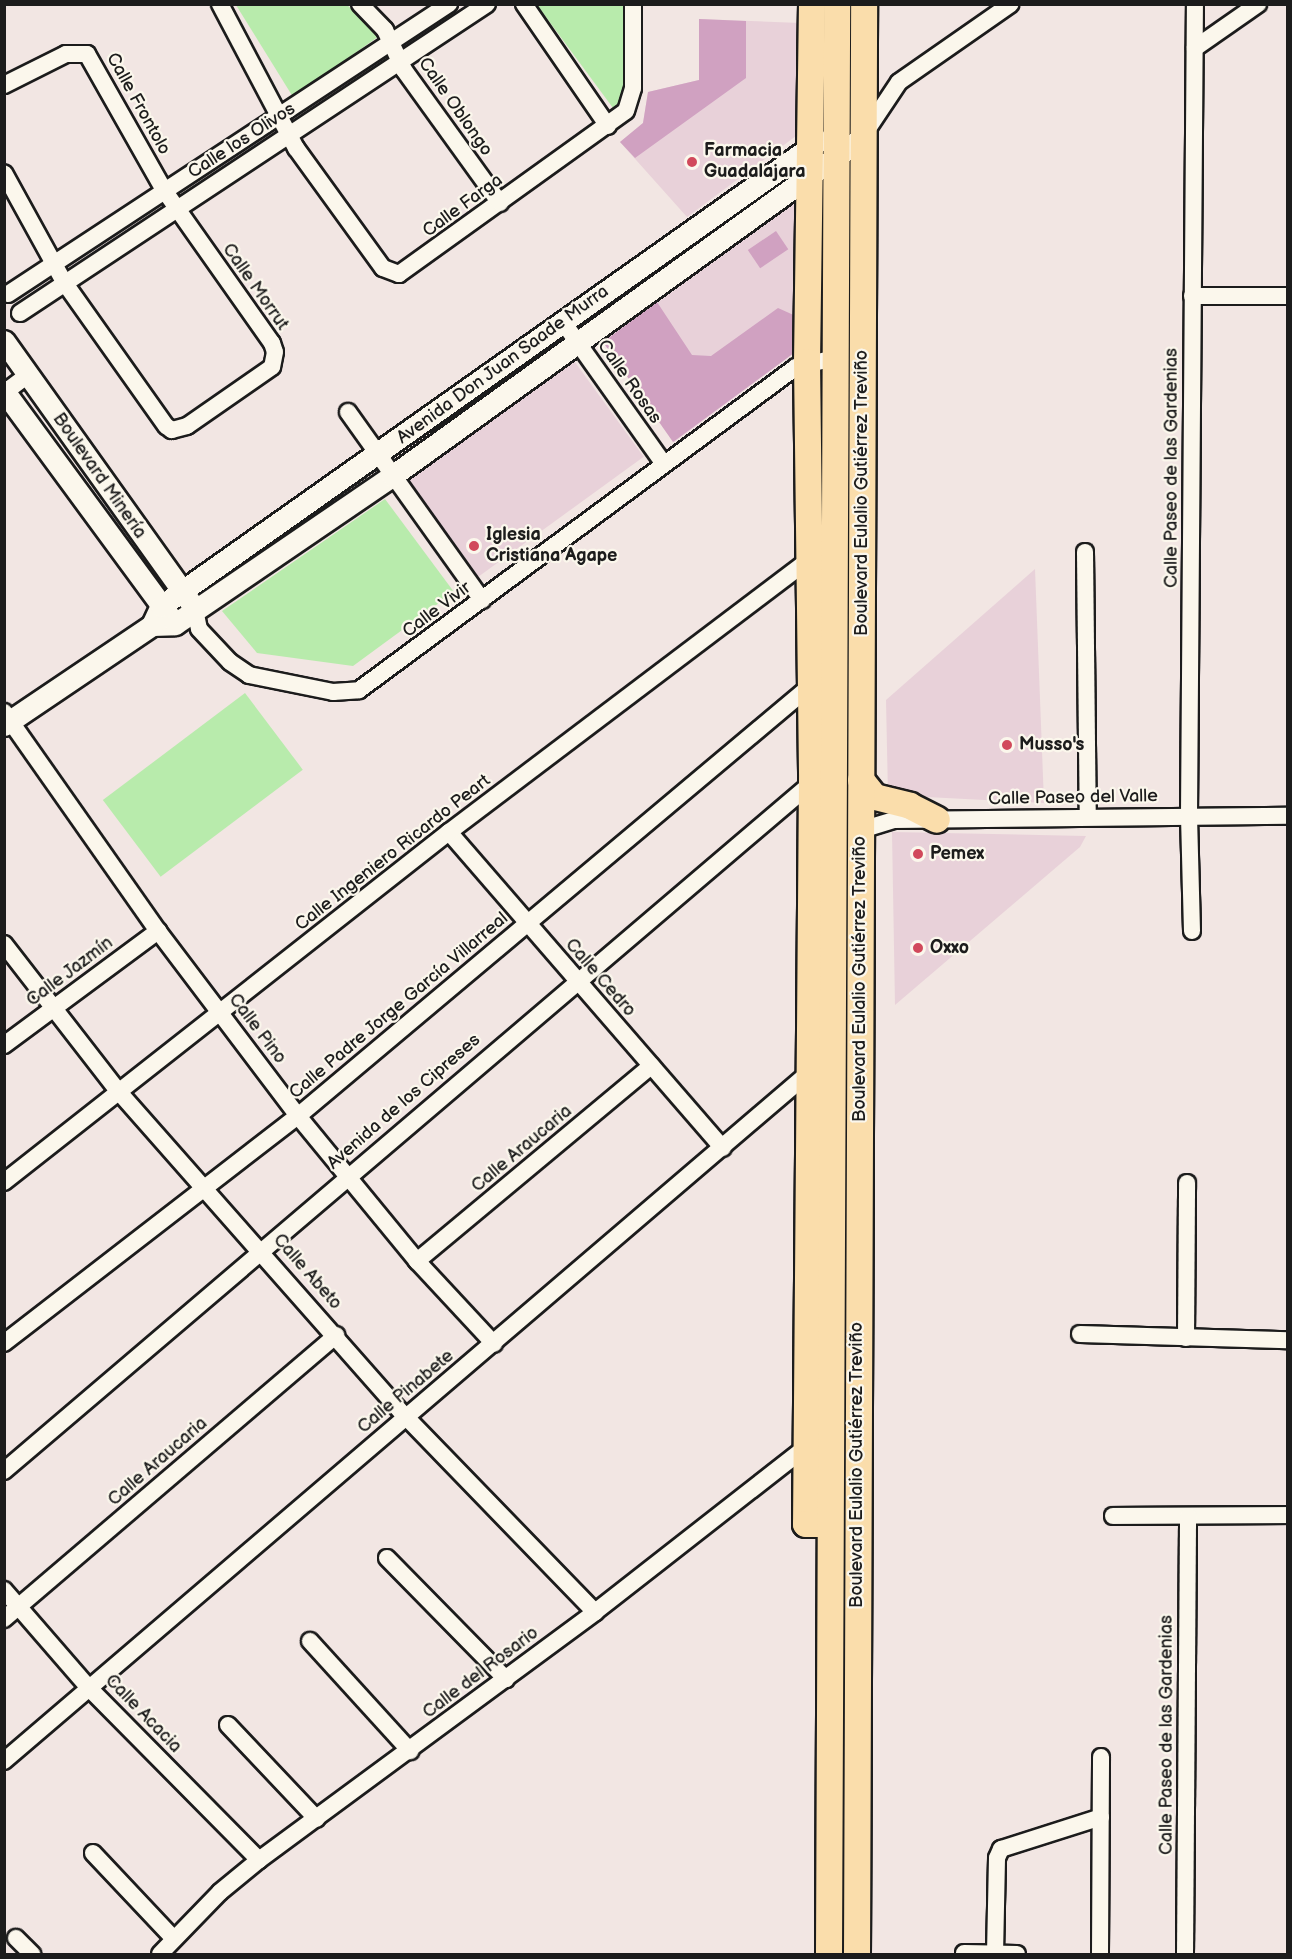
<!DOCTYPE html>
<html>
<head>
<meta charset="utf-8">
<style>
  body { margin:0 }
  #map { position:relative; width:1292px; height:1959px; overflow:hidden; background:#f2e6e3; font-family:"Balsamiq Sans",sans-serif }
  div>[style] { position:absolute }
  .built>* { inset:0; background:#e8d1d9; transform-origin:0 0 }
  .green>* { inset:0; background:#b8ebac; transform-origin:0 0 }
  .building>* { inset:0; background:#d0a1c1; transform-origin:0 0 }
  .roads { filter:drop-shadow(2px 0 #1c1c1c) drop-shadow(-2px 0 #1c1c1c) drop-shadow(0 2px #1c1c1c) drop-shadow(0 -2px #1c1c1c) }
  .minor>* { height:16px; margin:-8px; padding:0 8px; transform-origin:8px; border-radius:8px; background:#fbf7ec }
  .tertiary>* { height:21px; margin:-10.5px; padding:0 10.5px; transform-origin:10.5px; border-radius:10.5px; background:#fbf7ec }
  .primary>* { height:26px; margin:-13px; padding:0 13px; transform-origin:13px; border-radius:13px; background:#faddab }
  .dots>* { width:16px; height:16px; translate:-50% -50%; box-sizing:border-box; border:3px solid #fbf7ec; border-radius:50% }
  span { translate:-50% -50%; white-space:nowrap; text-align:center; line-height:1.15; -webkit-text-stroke:4.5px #fbf7ec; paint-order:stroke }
  .street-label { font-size:18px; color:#1c1c1c }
  .poi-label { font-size:18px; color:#1c1c1c; font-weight:700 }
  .left { translate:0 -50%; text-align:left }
  .frame { position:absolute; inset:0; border:6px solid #1c1c1c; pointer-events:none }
</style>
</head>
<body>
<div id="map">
  <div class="built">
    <div style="clip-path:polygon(699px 19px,800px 23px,796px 136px,687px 217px,620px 142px,643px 123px,648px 92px,699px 80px)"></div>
    <div style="clip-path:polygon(799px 200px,798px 350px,674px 442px,603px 342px)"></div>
    <div style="left:572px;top:358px;width:122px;height:207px;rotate:54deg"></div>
    <div style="clip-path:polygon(1035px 569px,1044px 803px,888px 795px,886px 700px)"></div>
    <div style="clip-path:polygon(892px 832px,1086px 836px,1080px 847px,895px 1005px)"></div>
  </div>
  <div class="green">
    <div style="clip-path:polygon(236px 5px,347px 5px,382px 34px,293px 97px)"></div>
    <div style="clip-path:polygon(537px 5px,623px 5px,624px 99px,613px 108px)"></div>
    <div style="clip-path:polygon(385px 499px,454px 592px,353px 666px,257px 653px,222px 611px)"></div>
    <div style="left:245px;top:693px;width:96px;height:178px;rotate:53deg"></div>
  </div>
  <div class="building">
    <div style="clip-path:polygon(699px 19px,746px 21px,746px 78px,635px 158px,620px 142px,643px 123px,648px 92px,699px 80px)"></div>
    <div style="left:776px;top:231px;width:22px;height:34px;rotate:56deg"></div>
    <div style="clip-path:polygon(657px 302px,692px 355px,711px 356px,778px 308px,798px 317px,798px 350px,673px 442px,603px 342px)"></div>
  </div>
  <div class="roads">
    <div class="minor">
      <div style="left:220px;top:4px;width:163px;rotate:62.2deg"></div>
      <div style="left:296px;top:148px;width:148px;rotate:54.1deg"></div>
      <div style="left:383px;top:268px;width:17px;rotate:21deg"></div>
      <div style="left:399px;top:274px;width:279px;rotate:-35.7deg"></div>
      <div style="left:626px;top:111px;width:24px;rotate:-73deg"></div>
      <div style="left:633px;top:88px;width:84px;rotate:-90deg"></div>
      <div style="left:360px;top:4px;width:36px;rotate:46deg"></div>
      <div style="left:385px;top:30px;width:44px;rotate:64.6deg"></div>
      <div style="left:404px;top:70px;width:164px;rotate:54.2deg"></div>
      <div style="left:524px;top:4px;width:148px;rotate:55.5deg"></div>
      <div style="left:1195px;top:48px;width:77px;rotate:-34.9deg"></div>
      <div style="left:4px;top:85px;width:69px;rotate:-26.6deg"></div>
      <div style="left:66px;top:54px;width:21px"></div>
      <div style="left:87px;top:54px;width:156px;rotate:60.5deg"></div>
      <div style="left:164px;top:190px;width:187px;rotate:54.8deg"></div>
      <div style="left:272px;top:343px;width:9px;rotate:72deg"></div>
      <div style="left:275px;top:352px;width:15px;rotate:101deg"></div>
      <div style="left:272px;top:367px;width:103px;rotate:145.2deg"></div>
      <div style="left:187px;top:426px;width:16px;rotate:165deg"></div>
      <div style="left:172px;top:430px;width:7px;rotate:-146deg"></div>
      <div style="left:166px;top:426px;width:176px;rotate:-125.3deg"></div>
      <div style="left:64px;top:282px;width:124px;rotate:-118.8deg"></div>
      <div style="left:865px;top:133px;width:61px;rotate:-56.3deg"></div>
      <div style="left:899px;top:82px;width:136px;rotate:-34.9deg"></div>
      <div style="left:8px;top:294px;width:528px;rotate:-33.33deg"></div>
      <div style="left:1192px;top:296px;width:96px"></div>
      <div style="left:20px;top:313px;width:560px;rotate:-33.49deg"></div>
      <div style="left:563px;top:322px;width:174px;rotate:54.6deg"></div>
      <div style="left:4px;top:393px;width:30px;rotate:-37deg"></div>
      <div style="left:348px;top:412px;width:231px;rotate:54.5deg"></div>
      <div style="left:1085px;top:552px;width:265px;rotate:89.4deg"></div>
      <div style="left:195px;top:610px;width:19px;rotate:78deg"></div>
      <div style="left:199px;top:629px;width:45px;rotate:46.8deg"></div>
      <div style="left:230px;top:662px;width:23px;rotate:34deg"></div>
      <div style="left:249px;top:675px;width:86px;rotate:11.4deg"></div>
      <div style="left:333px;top:692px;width:26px;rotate:-4deg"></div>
      <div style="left:359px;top:690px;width:543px;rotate:-36.47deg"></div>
      <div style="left:796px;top:367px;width:40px;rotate:-13deg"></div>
      <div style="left:4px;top:712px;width:268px;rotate:54.9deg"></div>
      <div style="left:158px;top:931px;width:232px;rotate:52.9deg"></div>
      <div style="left:298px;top:1116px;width:188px;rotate:50.6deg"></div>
      <div style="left:417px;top:1261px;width:113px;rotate:47.1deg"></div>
      <div style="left:861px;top:830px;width:34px;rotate:-17deg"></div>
      <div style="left:894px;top:820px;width:394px;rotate:-0.6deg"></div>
      <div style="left:449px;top:832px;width:418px;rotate:49.1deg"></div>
      <div style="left:1192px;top:931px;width:116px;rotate:-91.5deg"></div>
      <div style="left:1189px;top:815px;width:811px;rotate:-89.58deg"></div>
      <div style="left:4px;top:944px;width:187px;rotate:52.2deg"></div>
      <div style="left:119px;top:1092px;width:434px;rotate:48.6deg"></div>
      <div style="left:406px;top:1417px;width:272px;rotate:45.9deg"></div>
      <div style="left:4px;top:1045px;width:192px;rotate:-36.5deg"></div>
      <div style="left:4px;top:1182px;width:566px;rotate:-38.19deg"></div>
      <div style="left:449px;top:832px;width:451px;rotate:-37.1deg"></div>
      <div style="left:417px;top:1261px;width:305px;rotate:-39.8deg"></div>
      <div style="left:1080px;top:1334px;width:208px;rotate:1.7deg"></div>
      <div style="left:1186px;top:1338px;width:155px;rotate:-89.6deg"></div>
      <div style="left:4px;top:1343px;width:371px;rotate:-37.7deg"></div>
      <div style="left:298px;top:1116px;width:667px;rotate:-40.01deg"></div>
      <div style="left:4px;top:1471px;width:1065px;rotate:-40.43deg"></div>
      <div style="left:1113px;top:1516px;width:175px;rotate:-0.3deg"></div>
      <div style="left:387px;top:1558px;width:170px;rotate:45.5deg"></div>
      <div style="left:4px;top:1590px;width:130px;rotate:49.1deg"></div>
      <div style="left:89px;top:1688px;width:242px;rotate:45.3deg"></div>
      <div style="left:4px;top:1619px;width:437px;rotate:-40.5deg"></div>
      <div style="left:310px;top:1641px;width:149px;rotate:47.7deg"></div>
      <div style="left:228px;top:1725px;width:129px;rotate:46.6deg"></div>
      <div style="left:4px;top:1761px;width:1063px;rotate:-40.54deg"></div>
      <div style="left:93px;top:1853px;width:118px;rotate:46.7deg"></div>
      <div style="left:16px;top:1938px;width:23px;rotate:45deg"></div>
      <div style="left:964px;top:1953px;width:53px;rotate:1.1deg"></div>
      <div style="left:160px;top:1954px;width:86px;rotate:-45.9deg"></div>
      <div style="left:220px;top:1892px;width:50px;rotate:-39.4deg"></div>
      <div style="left:259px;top:1860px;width:418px;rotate:-36.4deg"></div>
      <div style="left:595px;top:1612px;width:273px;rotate:-38deg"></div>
      <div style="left:995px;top:1954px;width:96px;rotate:-88.8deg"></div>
      <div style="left:997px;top:1858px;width:10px;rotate:-66deg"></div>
      <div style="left:1001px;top:1849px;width:105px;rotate:-17.7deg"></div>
      <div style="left:1100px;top:1954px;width:197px;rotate:-89.7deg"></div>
      <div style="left:1185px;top:1954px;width:438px;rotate:-89.6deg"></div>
    </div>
    <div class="tertiary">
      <div style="left:4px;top:341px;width:320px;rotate:54.5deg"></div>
      <div style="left:4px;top:391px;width:279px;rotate:53.7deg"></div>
      <div style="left:152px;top:625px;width:23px;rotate:-2deg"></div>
      <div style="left:175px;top:624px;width:263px;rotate:-34.3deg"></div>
      <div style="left:392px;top:476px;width:579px;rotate:-35.72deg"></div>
      <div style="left:4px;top:725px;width:179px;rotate:-34deg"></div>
      <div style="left:152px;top:625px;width:21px;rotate:-65deg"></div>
      <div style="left:161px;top:606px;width:806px;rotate:-35.25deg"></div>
    </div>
    <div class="primary">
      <div style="left:812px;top:4px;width:358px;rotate:90.8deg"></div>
      <div style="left:807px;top:362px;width:419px;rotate:89.3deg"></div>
      <div style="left:812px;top:781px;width:743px;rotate:90.46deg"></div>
      <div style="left:806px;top:1524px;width:23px"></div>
      <div style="left:861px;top:780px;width:22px;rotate:51deg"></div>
      <div style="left:875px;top:797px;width:36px;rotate:14deg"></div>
      <div style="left:910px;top:806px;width:30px;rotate:27deg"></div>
      <div style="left:829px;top:1954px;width:1950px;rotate:-89.76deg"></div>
      <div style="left:857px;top:1954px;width:1950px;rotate:-89.79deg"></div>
    </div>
  </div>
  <div class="dots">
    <div style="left:692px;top:162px;background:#d1495b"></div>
    <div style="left:474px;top:546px;background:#d1495b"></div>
    <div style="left:1007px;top:745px;background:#d1495b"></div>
    <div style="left:918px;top:854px;background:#d1495b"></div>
    <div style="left:918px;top:948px;background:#d1495b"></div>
  </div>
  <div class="street-label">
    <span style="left:138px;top:104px;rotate:61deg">Calle Frontolo</span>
    <span style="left:455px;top:107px;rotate:55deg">Calle Oblongo</span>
    <span style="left:242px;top:141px;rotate:-33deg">Calle los Olivos</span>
    <span style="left:463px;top:206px;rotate:-36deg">Calle Farga</span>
    <span style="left:255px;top:287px;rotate:55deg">Calle Morrut</span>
    <span style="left:503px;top:365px;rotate:-36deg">Avenida Don Juan Saade Murra</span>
    <span style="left:629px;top:382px;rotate:55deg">Calle Rosas</span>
    <span style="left:1172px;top:468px;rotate:-90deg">Calle Paseo de las Gardenias</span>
    <span style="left:99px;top:476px;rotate:55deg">Boulevard Minería</span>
    <span style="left:862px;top:493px;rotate:-90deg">Boulevard Eulalio Gutiérrez Treviño</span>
    <span style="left:437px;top:610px;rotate:-37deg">Calle Vivir</span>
    <span style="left:1073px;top:798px;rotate:-1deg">Calle Paseo del Valle</span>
    <span style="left:393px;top:853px;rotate:-38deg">Calle Ingeniero Ricardo Peart</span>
    <span style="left:70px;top:972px;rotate:-37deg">Calle Jazmín</span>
    <span style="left:600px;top:978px;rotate:49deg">Calle Cedro</span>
    <span style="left:860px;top:979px;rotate:-90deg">Boulevard Eulalio Gutiérrez Treviño</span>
    <span style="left:399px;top:1006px;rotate:-40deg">Calle Padre Jorge García Villarreal</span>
    <span style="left:257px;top:1029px;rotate:53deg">Calle Pino</span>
    <span style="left:404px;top:1102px;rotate:-41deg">Avenida de los Cipreses</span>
    <span style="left:522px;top:1149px;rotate:-40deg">Calle Araucaria</span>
    <span style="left:307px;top:1272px;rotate:49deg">Calle Abeto</span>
    <span style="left:406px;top:1392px;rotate:-40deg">Calle Pinabete</span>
    <span style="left:158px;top:1462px;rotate:-41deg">Calle Araucaria</span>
    <span style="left:857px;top:1465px;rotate:-90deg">Boulevard Eulalio Gutiérrez Treviño</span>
    <span style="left:481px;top:1673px;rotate:-37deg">Calle del Rosario</span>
    <span style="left:143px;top:1714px;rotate:46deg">Calle Acacia</span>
    <span style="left:1167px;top:1735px;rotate:-90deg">Calle Paseo de las Gardenias</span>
  </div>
  <div class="poi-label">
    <span class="left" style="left:704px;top:162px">Farmacia<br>Guadalajara</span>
    <span class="left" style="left:486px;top:546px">Iglesia<br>Cristiana Agape</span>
    <span class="left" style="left:1019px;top:745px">Musso's</span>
    <span class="left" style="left:930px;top:854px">Pemex</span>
    <span class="left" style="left:930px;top:948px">Oxxo</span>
  </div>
  <div class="frame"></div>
</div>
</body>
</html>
